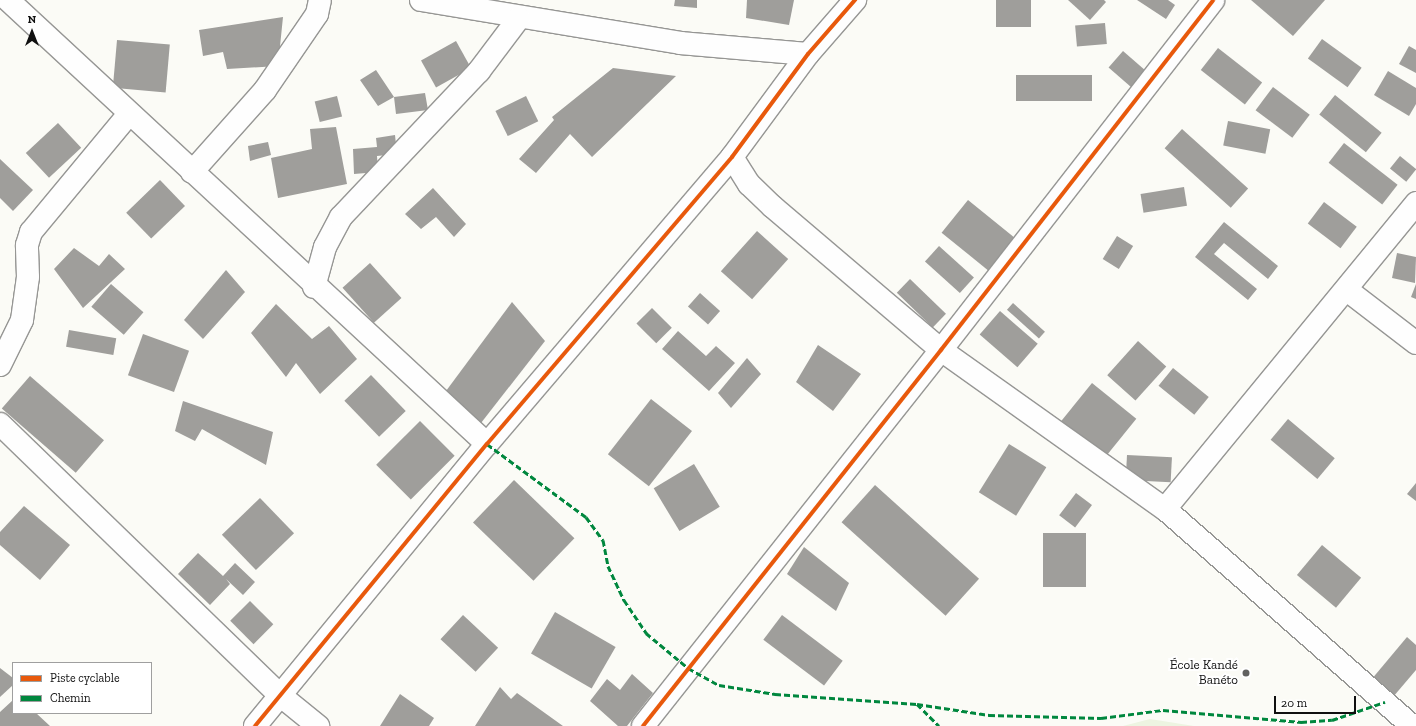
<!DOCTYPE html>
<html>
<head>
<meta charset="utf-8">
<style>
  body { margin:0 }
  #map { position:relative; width:1416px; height:726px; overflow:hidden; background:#fbfbf6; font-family:"Zilla Slab",serif }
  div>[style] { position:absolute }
  .pitch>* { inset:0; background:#edf4e1 }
  .building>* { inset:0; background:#9f9e9b; transform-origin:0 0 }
  .roads { filter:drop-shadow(1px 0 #969694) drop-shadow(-1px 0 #969694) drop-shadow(0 1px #969694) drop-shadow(0 -1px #969694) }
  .minor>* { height:22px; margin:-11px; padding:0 11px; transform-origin:11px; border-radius:11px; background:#fefefe }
  .quiet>* { height:3px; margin-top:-1.5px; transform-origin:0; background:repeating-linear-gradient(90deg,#00873e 0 6px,transparent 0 9px) }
  .cycleway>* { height:4px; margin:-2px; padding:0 2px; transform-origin:2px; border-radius:2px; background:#e8590c }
  .dots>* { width:11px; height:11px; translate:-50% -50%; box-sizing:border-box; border:2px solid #fff; border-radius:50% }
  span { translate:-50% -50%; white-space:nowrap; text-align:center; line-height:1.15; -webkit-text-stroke:4px #fff; paint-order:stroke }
  .poi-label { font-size:13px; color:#101010 }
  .right { translate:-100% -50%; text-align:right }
  .legend { position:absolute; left:12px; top:662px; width:140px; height:52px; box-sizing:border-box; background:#fff; border:1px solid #9f9f9f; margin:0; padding:5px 7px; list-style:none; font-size:12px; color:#101010 }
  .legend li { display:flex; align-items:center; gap:8px; height:20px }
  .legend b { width:20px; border:1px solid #9f9f9f }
  .north { position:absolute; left:12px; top:12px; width:40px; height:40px; -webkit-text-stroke:3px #fff; paint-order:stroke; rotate:0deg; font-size:11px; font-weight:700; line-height:16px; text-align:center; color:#101010 }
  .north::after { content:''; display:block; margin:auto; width:14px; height:18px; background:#101010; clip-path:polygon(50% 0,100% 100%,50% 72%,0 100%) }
  .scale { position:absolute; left:1274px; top:696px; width:82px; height:18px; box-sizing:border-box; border:2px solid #101010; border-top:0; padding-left:5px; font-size:12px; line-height:14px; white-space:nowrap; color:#101010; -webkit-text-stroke:3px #fff; paint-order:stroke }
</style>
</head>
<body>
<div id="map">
  <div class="pitch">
    <div style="clip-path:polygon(1150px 719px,1194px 726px,1123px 726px)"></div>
  </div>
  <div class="building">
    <div style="clip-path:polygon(675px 0,697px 0,697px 8px,674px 6px)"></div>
    <div style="clip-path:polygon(747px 0,794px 0,789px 25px,746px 18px)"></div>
    <div style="left:996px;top:0;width:35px;height:27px"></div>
    <div style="clip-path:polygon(1068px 0,1104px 0,1106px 2px,1090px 20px)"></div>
    <div style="clip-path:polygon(1137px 0,1168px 0,1175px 5px,1166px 19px)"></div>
    <div style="clip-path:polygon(1251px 0,1325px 0,1293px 36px)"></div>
    <div style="clip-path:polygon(283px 17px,278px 66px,227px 69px,223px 52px,203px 56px,199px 30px)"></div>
    <div style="left:1105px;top:23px;width:21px;height:30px;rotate:85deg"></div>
    <div style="left:1322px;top:39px;width:49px;height:24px;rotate:36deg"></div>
    <div style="left:117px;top:40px;width:53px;height:48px;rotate:5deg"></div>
    <div style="left:456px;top:41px;width:31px;height:40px;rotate:61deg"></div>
    <div style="clip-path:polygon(1409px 46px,1416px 50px,1416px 73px,1399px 64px)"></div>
    <div style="left:1218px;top:48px;width:56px;height:28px;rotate:38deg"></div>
    <div style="left:1123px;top:51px;width:32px;height:22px;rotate:41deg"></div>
    <div style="clip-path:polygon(613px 68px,676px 76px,592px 157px,570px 134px,536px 173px,519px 159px,554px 120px,552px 117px)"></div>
    <div style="clip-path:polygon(376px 70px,394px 97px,425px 93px,428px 110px,396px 114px,394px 97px,378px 106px,360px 80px)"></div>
    <div style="clip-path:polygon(1388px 71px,1416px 88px,1416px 104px,1409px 116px,1374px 95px)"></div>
    <div style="left:1092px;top:75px;width:26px;height:76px;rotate:90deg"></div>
    <div style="left:1273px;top:87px;width:46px;height:29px;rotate:37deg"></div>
    <div style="left:1335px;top:95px;width:60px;height:25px;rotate:39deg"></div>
    <div style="left:337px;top:96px;width:21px;height:23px;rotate:76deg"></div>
    <div style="left:526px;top:96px;width:28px;height:34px;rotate:64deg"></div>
    <div style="left:1228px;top:121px;width:43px;height:25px;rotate:11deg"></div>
    <div style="left:58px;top:123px;width:34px;height:44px;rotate:47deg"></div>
    <div style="clip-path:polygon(336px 127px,347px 184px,278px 198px,271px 158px,312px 149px,310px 129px)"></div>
    <div style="left:1182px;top:129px;width:89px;height:26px;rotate:42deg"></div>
    <div style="clip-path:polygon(395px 135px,397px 154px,377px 156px,378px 172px,354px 174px,353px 149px,377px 147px,376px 138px)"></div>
    <div style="clip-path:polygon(268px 142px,271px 155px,250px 161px,248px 146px)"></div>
    <div style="left:1344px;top:143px;width:68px;height:25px;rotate:38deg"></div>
    <div style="left:1400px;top:156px;width:21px;height:16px;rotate:39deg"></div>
    <div style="clip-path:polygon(0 159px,33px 190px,13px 211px,0 198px)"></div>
    <div style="left:160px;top:180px;width:36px;height:47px;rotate:46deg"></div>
    <div style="left:1184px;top:187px;width:19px;height:44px;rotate:81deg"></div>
    <div style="clip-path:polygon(433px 188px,466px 224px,454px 237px,436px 217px,421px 229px,405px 214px)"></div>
    <div style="left:968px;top:200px;width:62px;height:42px;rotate:39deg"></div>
    <div style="left:1324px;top:202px;width:41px;height:27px;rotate:37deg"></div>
    <div style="clip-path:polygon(1224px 222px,1278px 266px,1268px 279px,1224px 243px,1214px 254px,1257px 289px,1248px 300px,1195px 257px)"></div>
    <div style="left:757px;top:231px;width:42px;height:54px;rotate:42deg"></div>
    <div style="left:1117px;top:236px;width:19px;height:27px;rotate:32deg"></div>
    <div style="left:939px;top:246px;width:47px;height:21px;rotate:42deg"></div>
    <div style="clip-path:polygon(74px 248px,99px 266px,109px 254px,125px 269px,83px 308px,54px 269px)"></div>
    <div style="clip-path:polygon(1397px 253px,1416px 257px,1415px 283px,1392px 278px)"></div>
    <div style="left:370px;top:263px;width:47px;height:37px;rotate:48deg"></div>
    <div style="clip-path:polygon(226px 270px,245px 292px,203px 339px,184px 320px)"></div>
    <div style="left:910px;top:279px;width:50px;height:19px;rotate:44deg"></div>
    <div style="left:111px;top:284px;width:43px;height:30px;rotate:41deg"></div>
    <div style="clip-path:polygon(1416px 284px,1416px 299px,1411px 297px)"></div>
    <div style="left:700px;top:293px;width:27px;height:18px;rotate:42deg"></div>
    <div style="clip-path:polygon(512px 302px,545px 341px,481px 423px,446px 391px)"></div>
    <div style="left:1013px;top:303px;width:43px;height:9px;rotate:42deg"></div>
    <div style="clip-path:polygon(276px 304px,312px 339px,329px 326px,357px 359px,320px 394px,296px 363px,286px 377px,251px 333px)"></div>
    <div style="left:652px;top:308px;width:28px;height:22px;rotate:45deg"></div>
    <div style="left:1000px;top:311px;width:50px;height:31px;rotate:41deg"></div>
    <div style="left:69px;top:330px;width:48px;height:17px;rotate:10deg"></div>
    <div style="clip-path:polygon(678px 331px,706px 356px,716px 346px,735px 363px,709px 391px,662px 349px)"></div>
    <div style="left:143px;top:334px;width:49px;height:44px;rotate:20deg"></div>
    <div style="left:1138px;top:341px;width:38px;height:46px;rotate:42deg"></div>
    <div style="clip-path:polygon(818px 345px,861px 374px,833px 411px,796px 382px)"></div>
    <div style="clip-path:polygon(747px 358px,761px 374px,731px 408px,718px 393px)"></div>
    <div style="left:1173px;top:368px;width:46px;height:23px;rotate:39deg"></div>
    <div style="left:371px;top:375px;width:50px;height:37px;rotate:46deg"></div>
    <div style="left:30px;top:376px;width:98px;height:43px;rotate:41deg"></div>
    <div style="left:1092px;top:383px;width:57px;height:53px;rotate:39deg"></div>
    <div style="left:651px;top:399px;width:52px;height:70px;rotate:38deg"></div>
    <div style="clip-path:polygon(183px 401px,273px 432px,266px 465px,202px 429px,195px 441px,175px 431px)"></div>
    <div style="left:1288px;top:419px;width:61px;height:27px;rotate:40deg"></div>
    <div style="left:420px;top:421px;width:49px;height:62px;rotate:45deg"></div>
    <div style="left:1009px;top:444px;width:44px;height:57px;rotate:32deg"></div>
    <div style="left:1127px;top:455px;width:45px;height:25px;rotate:3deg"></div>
    <div style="left:694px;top:464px;width:50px;height:47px;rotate:59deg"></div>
    <div style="left:514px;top:480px;width:84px;height:59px;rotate:44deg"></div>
    <div style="clip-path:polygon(1416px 483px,1416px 501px,1407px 494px)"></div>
    <div style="left:875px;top:485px;width:140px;height:50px;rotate:42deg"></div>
    <div style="left:1076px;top:493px;width:20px;height:28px;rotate:37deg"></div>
    <div style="left:260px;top:498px;width:49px;height:53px;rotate:46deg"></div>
    <div style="clip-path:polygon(24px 506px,70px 545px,40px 580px,0 545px,0 532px)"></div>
    <div style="left:1043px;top:533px;width:43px;height:54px"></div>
    <div style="left:1322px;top:545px;width:51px;height:39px;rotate:40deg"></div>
    <div style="clip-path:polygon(804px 547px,849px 583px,836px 611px,787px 574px)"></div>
    <div style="clip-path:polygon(198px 553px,223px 576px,235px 563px,255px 582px,243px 595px,226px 579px,230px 584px,210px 605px,178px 574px)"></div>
    <div style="left:250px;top:601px;width:33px;height:28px;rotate:45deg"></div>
    <div style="left:555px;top:612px;width:70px;height:48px;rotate:30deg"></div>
    <div style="left:463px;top:615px;width:48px;height:33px;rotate:43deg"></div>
    <div style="left:782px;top:615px;width:76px;height:31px;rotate:37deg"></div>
    <div style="clip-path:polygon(1407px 637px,1416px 645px,1416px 670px,1393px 697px,1371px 680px)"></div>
    <div style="clip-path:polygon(0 668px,13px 678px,13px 685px,0 697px)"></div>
    <div style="clip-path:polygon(632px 674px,653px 693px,627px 726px,618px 726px,590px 701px,607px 679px,620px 690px)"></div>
    <div style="clip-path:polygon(500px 687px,511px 699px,517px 693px,563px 726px,475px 726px)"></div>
    <div style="clip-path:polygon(400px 694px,434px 718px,429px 726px,380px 726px)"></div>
    <div style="clip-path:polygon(13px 700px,13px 713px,36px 713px,50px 726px,0 726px,0 712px)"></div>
  </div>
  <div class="roads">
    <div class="minor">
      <div style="left:8px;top:0;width:653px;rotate:42.83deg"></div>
      <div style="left:421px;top:0;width:263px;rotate:9.4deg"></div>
      <div style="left:680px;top:43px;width:128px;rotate:4.9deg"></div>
      <div style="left:732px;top:157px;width:32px;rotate:58deg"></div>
      <div style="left:749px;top:184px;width:33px;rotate:44deg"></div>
      <div style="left:773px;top:207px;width:221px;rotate:40.4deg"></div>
      <div style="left:941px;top:350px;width:275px;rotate:35.4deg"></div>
      <div style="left:1165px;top:509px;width:329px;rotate:41.3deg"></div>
      <div style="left:192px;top:172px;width:110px;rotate:-48.3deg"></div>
      <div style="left:265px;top:90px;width:92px;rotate:-55.6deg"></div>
      <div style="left:317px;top:14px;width:14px;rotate:-78deg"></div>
      <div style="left:314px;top:287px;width:41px;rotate:-74.6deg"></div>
      <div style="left:325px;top:247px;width:34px;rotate:-62deg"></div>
      <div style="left:341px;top:217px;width:201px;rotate:-46.6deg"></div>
      <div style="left:479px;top:71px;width:66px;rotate:-53deg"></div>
      <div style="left:1347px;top:290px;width:87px;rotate:37.5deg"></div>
      <div style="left:0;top:365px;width:50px;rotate:-63.9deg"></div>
      <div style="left:22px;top:320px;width:43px;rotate:-82.1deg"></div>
      <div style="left:28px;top:277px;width:32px;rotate:-92deg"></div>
      <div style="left:27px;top:245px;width:14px;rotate:-73deg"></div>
      <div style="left:31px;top:232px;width:153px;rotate:-50.3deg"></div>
      <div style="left:0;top:424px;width:391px;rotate:44.1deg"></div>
      <div style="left:281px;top:696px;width:48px;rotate:39deg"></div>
      <div style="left:1165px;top:509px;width:396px;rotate:-50.6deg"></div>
      <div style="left:255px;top:726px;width:365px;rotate:-50.6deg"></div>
      <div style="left:487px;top:444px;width:377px;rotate:-49.5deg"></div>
      <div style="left:732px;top:157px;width:128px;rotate:-53.6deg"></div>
      <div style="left:808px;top:54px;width:72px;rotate:-49deg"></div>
      <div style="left:643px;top:726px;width:480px;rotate:-51.6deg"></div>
      <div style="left:941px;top:350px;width:443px;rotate:-52.1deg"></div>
    </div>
  </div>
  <div class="quiet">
    <div style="left:487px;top:444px;width:123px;rotate:36.4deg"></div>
    <div style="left:586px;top:517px;width:29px;rotate:54deg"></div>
    <div style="left:603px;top:540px;width:26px;rotate:79deg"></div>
    <div style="left:608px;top:566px;width:38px;rotate:65deg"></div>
    <div style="left:624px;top:600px;width:40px;rotate:56deg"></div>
    <div style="left:646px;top:633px;width:55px;rotate:39.8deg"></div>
    <div style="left:688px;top:668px;width:35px;rotate:29deg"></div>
    <div style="left:719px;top:685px;width:57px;rotate:9.1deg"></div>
    <div style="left:775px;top:694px;width:142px;rotate:4deg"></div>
    <div style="left:917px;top:704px;width:73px;rotate:8.7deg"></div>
    <div style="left:989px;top:715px;width:112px;rotate:1.5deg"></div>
    <div style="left:1101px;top:718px;width:63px;rotate:-7.4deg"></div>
    <div style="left:1163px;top:710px;width:139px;rotate:5deg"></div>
    <div style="left:1301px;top:722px;width:31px;rotate:-4deg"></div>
    <div style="left:1332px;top:720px;width:56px;rotate:-18.8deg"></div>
    <div style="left:917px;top:704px;width:31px;rotate:45deg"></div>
  </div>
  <div class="cycleway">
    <div style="left:255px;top:726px;width:365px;rotate:-50.6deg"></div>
    <div style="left:487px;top:444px;width:377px;rotate:-49.5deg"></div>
    <div style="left:732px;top:157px;width:128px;rotate:-53.6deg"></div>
    <div style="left:808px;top:54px;width:72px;rotate:-49deg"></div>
    <div style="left:643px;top:726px;width:480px;rotate:-51.6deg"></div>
    <div style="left:941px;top:350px;width:443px;rotate:-52.1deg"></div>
  </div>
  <div class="dots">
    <div style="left:1246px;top:673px;background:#626260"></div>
  </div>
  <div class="poi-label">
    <span class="right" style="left:1238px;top:673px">École Kandé<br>Banéto</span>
  </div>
  <ul class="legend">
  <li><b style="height:5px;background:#e8590c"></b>Piste cyclable</li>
  <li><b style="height:5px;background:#00873e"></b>Chemin</li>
  </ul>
  <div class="north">N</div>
  <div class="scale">20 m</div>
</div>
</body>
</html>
